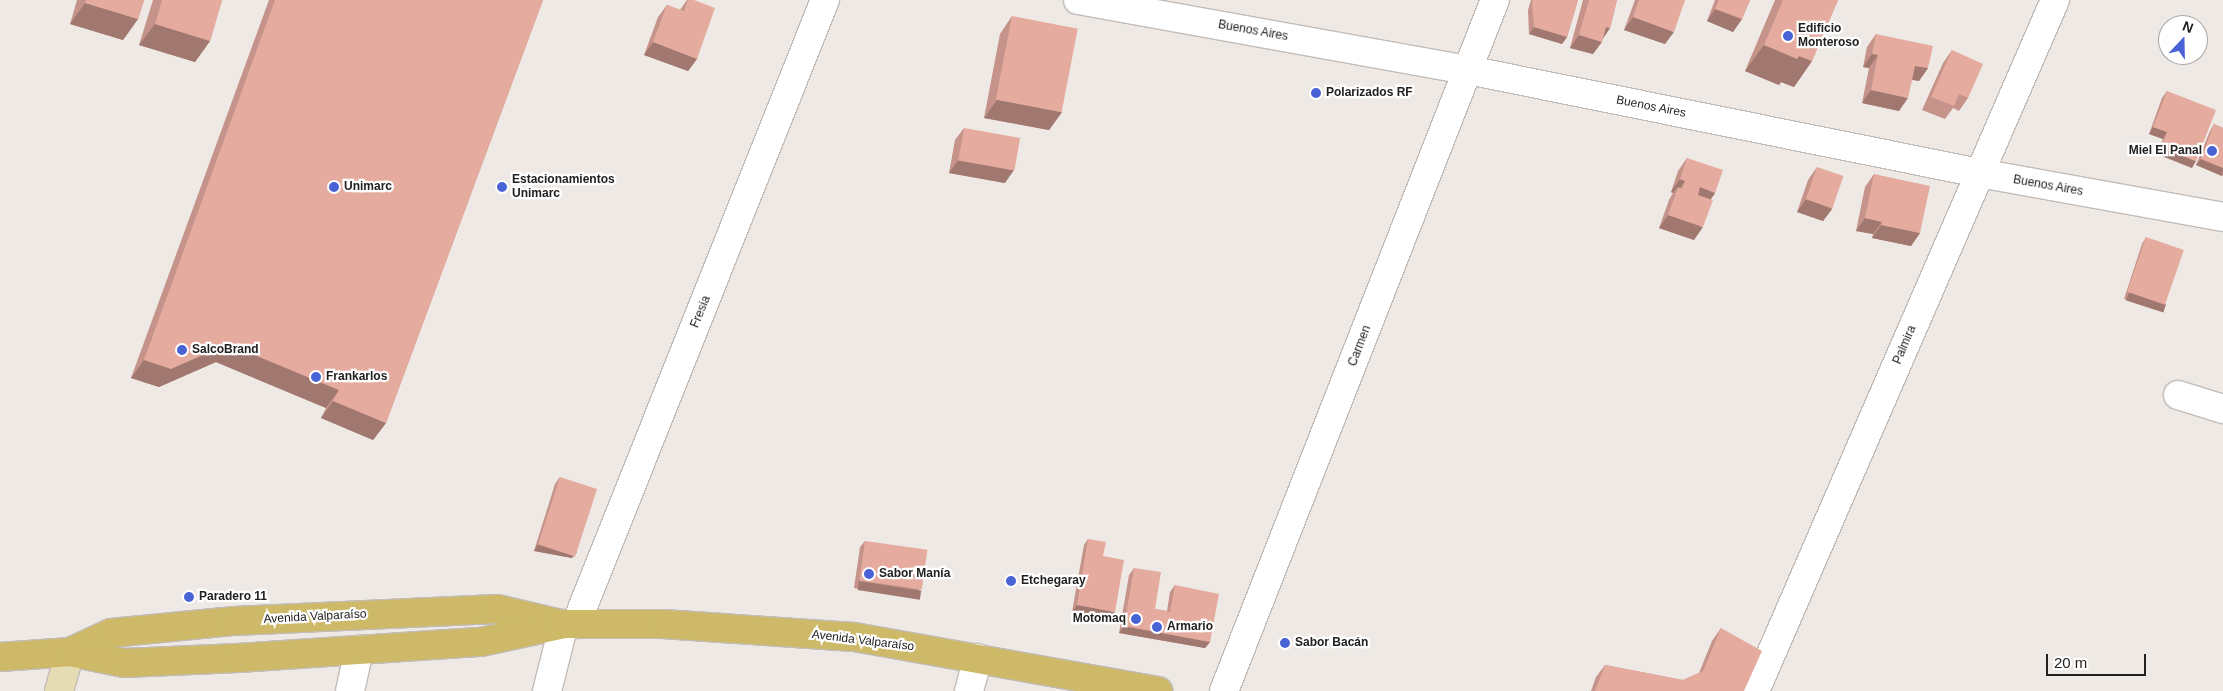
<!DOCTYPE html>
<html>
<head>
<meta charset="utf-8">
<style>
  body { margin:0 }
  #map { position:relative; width:2223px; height:691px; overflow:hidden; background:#eee9e4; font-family:Helvetica,sans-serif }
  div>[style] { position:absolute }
  .roads { filter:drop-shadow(1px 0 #c2bcb8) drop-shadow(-1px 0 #c2bcb8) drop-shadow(0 1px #c2bcb8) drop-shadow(0 -1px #c2bcb8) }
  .street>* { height:28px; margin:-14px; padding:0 14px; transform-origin:14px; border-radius:14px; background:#fff }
  .secondary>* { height:28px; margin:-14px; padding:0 14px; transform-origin:14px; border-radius:14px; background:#e6dcb3 }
  .primary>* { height:28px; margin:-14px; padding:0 14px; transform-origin:14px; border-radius:14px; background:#cdb967 }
  .wall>* { inset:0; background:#c59389 }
  .shaded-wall>* { inset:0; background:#a0786f; transform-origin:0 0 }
  .building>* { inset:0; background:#e5ab9f; transform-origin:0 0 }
  .dots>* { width:14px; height:14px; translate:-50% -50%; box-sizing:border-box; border:2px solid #fff; border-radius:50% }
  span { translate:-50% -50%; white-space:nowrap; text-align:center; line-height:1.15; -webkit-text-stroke:4.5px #fff; paint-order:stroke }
  .poi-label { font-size:12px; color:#23211f; font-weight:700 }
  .left { translate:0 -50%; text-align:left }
  .right { translate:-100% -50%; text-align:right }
  .street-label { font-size:12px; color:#23211f }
  .north { position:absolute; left:2158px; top:15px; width:50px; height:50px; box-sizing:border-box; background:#fff; border:1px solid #a7a6a5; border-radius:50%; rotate:21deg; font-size:14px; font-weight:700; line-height:20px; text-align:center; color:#23211f }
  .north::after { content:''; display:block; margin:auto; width:18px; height:22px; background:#4962d6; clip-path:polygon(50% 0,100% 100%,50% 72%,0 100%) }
  .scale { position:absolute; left:2046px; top:654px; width:100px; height:22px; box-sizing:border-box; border:2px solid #23211f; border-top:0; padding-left:6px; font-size:15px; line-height:18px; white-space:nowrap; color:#23211f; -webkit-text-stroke:4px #fff; paint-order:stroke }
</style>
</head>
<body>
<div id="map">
  <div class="roads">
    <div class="street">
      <div style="left:1078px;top:0;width:396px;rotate:10.2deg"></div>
      <div style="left:1468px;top:70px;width:521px;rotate:11.4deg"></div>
      <div style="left:1979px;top:173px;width:248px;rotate:10.2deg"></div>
      <div style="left:2178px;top:395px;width:47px;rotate:17.3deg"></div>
      <div style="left:576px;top:624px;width:672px;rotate:-68.25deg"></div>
      <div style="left:350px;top:691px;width:42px;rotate:-77.6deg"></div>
      <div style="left:547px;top:691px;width:69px;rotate:-75.8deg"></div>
      <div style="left:969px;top:691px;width:34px;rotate:-75deg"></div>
      <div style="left:1224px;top:691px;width:742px;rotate:-68.59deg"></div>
      <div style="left:1755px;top:691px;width:753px;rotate:-66.53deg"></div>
    </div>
    <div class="secondary">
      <div style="left:59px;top:691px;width:41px;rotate:-74.2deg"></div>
    </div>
    <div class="primary">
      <div style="left:70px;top:652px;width:45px;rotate:-24.9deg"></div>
      <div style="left:111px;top:633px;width:124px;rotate:-5.6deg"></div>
      <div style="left:234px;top:621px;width:263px;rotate:-2.6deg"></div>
      <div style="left:497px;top:609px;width:62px;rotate:13.1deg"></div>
      <div style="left:0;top:657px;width:70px;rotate:-4.1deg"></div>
      <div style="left:70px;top:652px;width:55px;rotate:11.5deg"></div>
      <div style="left:124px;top:663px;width:114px;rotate:-2.5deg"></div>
      <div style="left:238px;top:658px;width:244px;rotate:-3.8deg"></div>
      <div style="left:481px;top:642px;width:85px;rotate:-12.2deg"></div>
      <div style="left:564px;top:624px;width:99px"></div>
      <div style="left:663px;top:624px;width:191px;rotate:3.9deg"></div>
      <div style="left:854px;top:637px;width:309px;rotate:10.1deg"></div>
    </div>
  </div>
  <div class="wall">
    <div style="clip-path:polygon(77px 0,144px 0,138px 19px,123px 40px,70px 24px)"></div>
    <div style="clip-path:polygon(153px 0,222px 0,210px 41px,195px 62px,139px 45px)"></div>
    <div style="clip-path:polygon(269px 0,543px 0,386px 423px,373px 440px,321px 418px,326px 408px,216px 362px,159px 387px,131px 378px)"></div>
    <div style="clip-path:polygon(687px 0,694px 0,697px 59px,688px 71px,644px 55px,658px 17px,667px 5px,680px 10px)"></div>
    <div style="clip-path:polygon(1531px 0,1578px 0,1567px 37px,1562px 44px,1529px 34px,1528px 10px)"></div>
    <div style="clip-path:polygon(1583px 0,1617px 0,1610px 28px,1593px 54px,1570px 48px)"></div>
    <div style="clip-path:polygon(1635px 0,1685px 0,1665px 44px,1624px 30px)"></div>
    <div style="clip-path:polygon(1715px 0,1750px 0,1742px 19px,1733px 32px,1707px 21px)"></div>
    <div style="clip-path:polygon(1775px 0,1838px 0,1812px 61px,1794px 87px,1781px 82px,1779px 85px,1745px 71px)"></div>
    <div style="clip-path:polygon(1012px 16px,1062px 112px,1049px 130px,984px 118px,1000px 34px)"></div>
    <div style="clip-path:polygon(1876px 34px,1928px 68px,1919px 81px,1912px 80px,1899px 111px,1862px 103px,1869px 68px,1863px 67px,1867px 47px)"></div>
    <div style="clip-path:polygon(1952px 50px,1968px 98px,1959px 111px,1953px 108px,1945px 119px,1922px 110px,1943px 63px)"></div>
    <div style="clip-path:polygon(2167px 91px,2192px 168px,2157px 154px,2163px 139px,2149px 134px,2162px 98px)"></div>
    <div style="clip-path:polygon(2214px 124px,2223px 128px,2223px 175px,2222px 176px,2196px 165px,2210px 131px)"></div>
    <div style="clip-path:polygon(964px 128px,1005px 183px,949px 173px,955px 140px)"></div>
    <div style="clip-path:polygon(1687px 158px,1715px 193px,1711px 199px,1694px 240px,1659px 228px,1669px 200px,1673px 193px,1671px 192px,1678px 171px)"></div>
    <div style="clip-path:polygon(1817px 167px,1832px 209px,1823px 221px,1797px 212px,1808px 180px)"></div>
    <div style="clip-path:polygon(1874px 174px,1920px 233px,1911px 246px,1872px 238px,1873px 234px,1856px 231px,1865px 187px)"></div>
    <div style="clip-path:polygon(2146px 237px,2162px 311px,2124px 299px,2142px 244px)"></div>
    <div style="clip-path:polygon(560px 477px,577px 552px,572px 558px,534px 551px,555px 484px)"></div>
    <div style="clip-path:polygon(1088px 539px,1103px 556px,1110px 618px,1072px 612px,1084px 545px)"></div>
    <div style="clip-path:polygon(865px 541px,921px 591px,916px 598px,854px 588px,860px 547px)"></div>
    <div style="clip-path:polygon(1134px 568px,1155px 609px,1167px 611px,1170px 592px,1175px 585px,1210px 642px,1205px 648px,1119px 633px,1129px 575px)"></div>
    <div style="clip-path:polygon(1721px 628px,1744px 691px,1591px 691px,1596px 677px,1605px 665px,1683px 680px,1699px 673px,1712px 641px)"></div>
  </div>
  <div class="shaded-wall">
    <div style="clip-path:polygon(85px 3px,138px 19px,123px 40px,70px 24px)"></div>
    <div style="clip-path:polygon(1715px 9px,1742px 19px,1733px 32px,1707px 21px)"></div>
    <div style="clip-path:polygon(1633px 17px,1674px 32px,1665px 44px,1624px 30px)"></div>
    <div style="clip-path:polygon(155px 24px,210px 41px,195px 62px,139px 45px)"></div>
    <div style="clip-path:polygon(1534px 27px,1567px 37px,1562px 44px,1529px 34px)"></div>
    <div style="clip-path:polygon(1606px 27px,1610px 28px,1601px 41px)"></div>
    <div style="clip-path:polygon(1579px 35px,1602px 42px,1593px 54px,1570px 48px)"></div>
    <div style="clip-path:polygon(653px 42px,697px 59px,688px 71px,644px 55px)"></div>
    <div style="clip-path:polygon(1764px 45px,1799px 56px,1812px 61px,1794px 87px,1781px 82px,1779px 85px,1745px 71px)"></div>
    <div style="clip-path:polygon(1872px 54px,1878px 55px,1869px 68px,1863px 67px)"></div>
    <div style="clip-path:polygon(1915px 66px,1928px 68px,1919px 81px,1906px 78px)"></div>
    <div style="clip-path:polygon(1871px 90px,1908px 98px,1899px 111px,1862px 103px)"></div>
    <div style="clip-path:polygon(997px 100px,1062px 112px,1049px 130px,984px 118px)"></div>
    <div style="clip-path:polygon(2153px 127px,2167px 132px,2163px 139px,2149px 134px)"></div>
    <div style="clip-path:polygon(2161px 148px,2196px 161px,2192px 168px,2157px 154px)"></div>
    <div style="clip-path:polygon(2201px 159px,2223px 168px,2222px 176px,2196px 165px)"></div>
    <div style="clip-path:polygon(958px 160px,1014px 170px,1005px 183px,949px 173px)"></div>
    <div style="clip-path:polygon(1680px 179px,1685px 181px,1676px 194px,1678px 187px,1673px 193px,1671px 192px)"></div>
    <div style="clip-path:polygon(1700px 187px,1715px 193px,1706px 206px,1691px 200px)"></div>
    <div style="clip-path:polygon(1806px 199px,1832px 209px,1823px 221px,1797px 212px)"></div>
    <div style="clip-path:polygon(1668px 215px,1703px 227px,1694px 240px,1659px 228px)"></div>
    <div style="clip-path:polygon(1865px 218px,1882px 222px,1873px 234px,1856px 231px)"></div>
    <div style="clip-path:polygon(1881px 225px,1920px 233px,1911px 246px,1872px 238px)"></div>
    <div style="left:2129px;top:292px;width:39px;height:9px;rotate:18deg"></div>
    <div style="clip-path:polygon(228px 344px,339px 390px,326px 408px,216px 362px,159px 387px,131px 378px,144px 360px)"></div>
    <div style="clip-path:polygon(333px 401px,386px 423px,373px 440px,321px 418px)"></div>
    <div style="clip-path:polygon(538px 544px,577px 552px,572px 558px,534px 551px)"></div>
    <div style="left:859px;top:581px;width:63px;height:9px;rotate:9deg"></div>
    <div style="clip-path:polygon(1077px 605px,1115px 612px,1110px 618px,1072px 612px)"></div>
    <div style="clip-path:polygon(1124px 626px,1210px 642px,1205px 648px,1119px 633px)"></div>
  </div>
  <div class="building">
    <div style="clip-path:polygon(86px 0,144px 0,138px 19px,85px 3px)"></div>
    <div style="clip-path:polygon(162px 0,222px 0,210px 41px,155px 24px)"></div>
    <div style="clip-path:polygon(275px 0,543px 0,386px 423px,333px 401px,339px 390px,228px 344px,171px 369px,144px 360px)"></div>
    <div style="clip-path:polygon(688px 0,694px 0,715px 8px,697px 59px,653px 42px,667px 5px,684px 11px)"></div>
    <div style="clip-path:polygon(1533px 0,1578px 0,1567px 37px,1534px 27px,1532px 3px)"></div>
    <div style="clip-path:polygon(1589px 0,1617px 0,1610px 28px,1606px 27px,1602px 42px,1579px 35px)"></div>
    <div style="clip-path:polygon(1639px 0,1685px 0,1674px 32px,1633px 17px)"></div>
    <div style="clip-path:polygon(1719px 0,1750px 0,1742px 19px,1715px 9px)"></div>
    <div style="clip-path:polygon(1783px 0,1838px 0,1812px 61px,1799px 56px,1797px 59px,1764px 45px)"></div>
    <div style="left:1012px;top:16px;width:67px;height:85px;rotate:11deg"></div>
    <div style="clip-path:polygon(1876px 34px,1933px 46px,1928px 68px,1915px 66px,1908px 98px,1871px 90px,1878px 55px,1872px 54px)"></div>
    <div style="clip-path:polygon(1952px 50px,1983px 64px,1968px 98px,1959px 94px,1954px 106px,1931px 97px)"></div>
    <div style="clip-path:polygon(2167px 91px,2216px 110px,2196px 161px,2161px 148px,2167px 132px,2153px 127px)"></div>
    <div style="clip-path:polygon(2214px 124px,2223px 128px,2223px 168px,2201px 159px)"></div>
    <div style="left:964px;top:128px;width:57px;height:33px;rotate:10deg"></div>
    <div style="clip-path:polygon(1687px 158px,1723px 170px,1715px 193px,1700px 187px,1698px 195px,1713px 200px,1703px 227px,1668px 215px,1678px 187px,1682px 189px,1685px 181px,1680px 179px)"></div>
    <div style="left:1817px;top:167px;width:28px;height:34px;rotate:19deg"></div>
    <div style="clip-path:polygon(1874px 174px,1930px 186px,1920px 233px,1881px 225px,1882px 222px,1865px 218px)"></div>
    <div style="left:2146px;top:237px;width:40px;height:58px;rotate:19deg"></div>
    <div style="left:560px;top:477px;width:39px;height:71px;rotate:18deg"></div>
    <div style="clip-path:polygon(1088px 539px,1106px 542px,1103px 556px,1124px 560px,1115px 612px,1077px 605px)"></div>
    <div style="left:865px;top:541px;width:63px;height:40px;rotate:8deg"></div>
    <div style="clip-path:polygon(1134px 568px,1161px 572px,1155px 609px,1170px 612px,1175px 585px,1219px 594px,1210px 642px,1124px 626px)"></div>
    <div style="clip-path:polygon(1721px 628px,1762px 651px,1744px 691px,1595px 691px,1605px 665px,1683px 680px,1703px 671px)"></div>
  </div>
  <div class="dots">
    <div style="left:1788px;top:36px;background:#4962d6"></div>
    <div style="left:1316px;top:93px;background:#4962d6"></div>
    <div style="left:2212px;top:151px;background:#4962d6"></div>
    <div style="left:334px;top:187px;background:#4962d6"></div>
    <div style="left:502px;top:187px;background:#4962d6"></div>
    <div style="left:182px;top:350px;background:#4962d6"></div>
    <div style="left:316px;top:377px;background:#4962d6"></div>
    <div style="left:869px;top:574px;background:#4962d6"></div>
    <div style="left:1011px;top:581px;background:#4962d6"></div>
    <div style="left:189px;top:597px;background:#4962d6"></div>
    <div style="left:1136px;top:619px;background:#4962d6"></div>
    <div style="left:1157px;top:627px;background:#4962d6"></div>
    <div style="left:1285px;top:643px;background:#4962d6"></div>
  </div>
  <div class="poi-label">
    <span class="left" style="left:1798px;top:36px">Edificio<br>Monteroso</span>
    <span class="left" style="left:1326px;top:93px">Polarizados RF</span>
    <span class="right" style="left:2202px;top:151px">Miel El Panal</span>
    <span class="left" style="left:512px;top:187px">Estacionamientos<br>Unimarc</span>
    <span class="left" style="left:344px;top:187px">Unimarc</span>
    <span class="left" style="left:192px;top:350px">SalcoBrand</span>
    <span class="left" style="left:326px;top:377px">Frankarlos</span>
    <span class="left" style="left:879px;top:574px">Sabor Manía</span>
    <span class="left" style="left:1021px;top:581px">Etchegaray</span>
    <span class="left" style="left:199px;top:597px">Paradero 11</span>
    <span class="right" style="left:1126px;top:619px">Motomaq</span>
    <span class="left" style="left:1167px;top:627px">Armario</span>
    <span class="left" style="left:1295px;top:643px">Sabor Bacán</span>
  </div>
  <div class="street-label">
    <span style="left:1253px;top:31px;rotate:10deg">Buenos Aires</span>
    <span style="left:1651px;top:107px;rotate:11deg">Buenos Aires</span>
    <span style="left:2048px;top:186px;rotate:10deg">Buenos Aires</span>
    <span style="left:701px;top:312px;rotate:-68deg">Fresia</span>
    <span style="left:1905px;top:345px;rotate:-67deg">Palmira</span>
    <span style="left:1360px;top:346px;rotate:-69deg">Carmen</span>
    <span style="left:315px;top:617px;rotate:-3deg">Avenida Valparaíso</span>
    <span style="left:863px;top:641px;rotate:7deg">Avenida Valparaíso</span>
  </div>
  <div class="north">N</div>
  <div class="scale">20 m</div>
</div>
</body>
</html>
